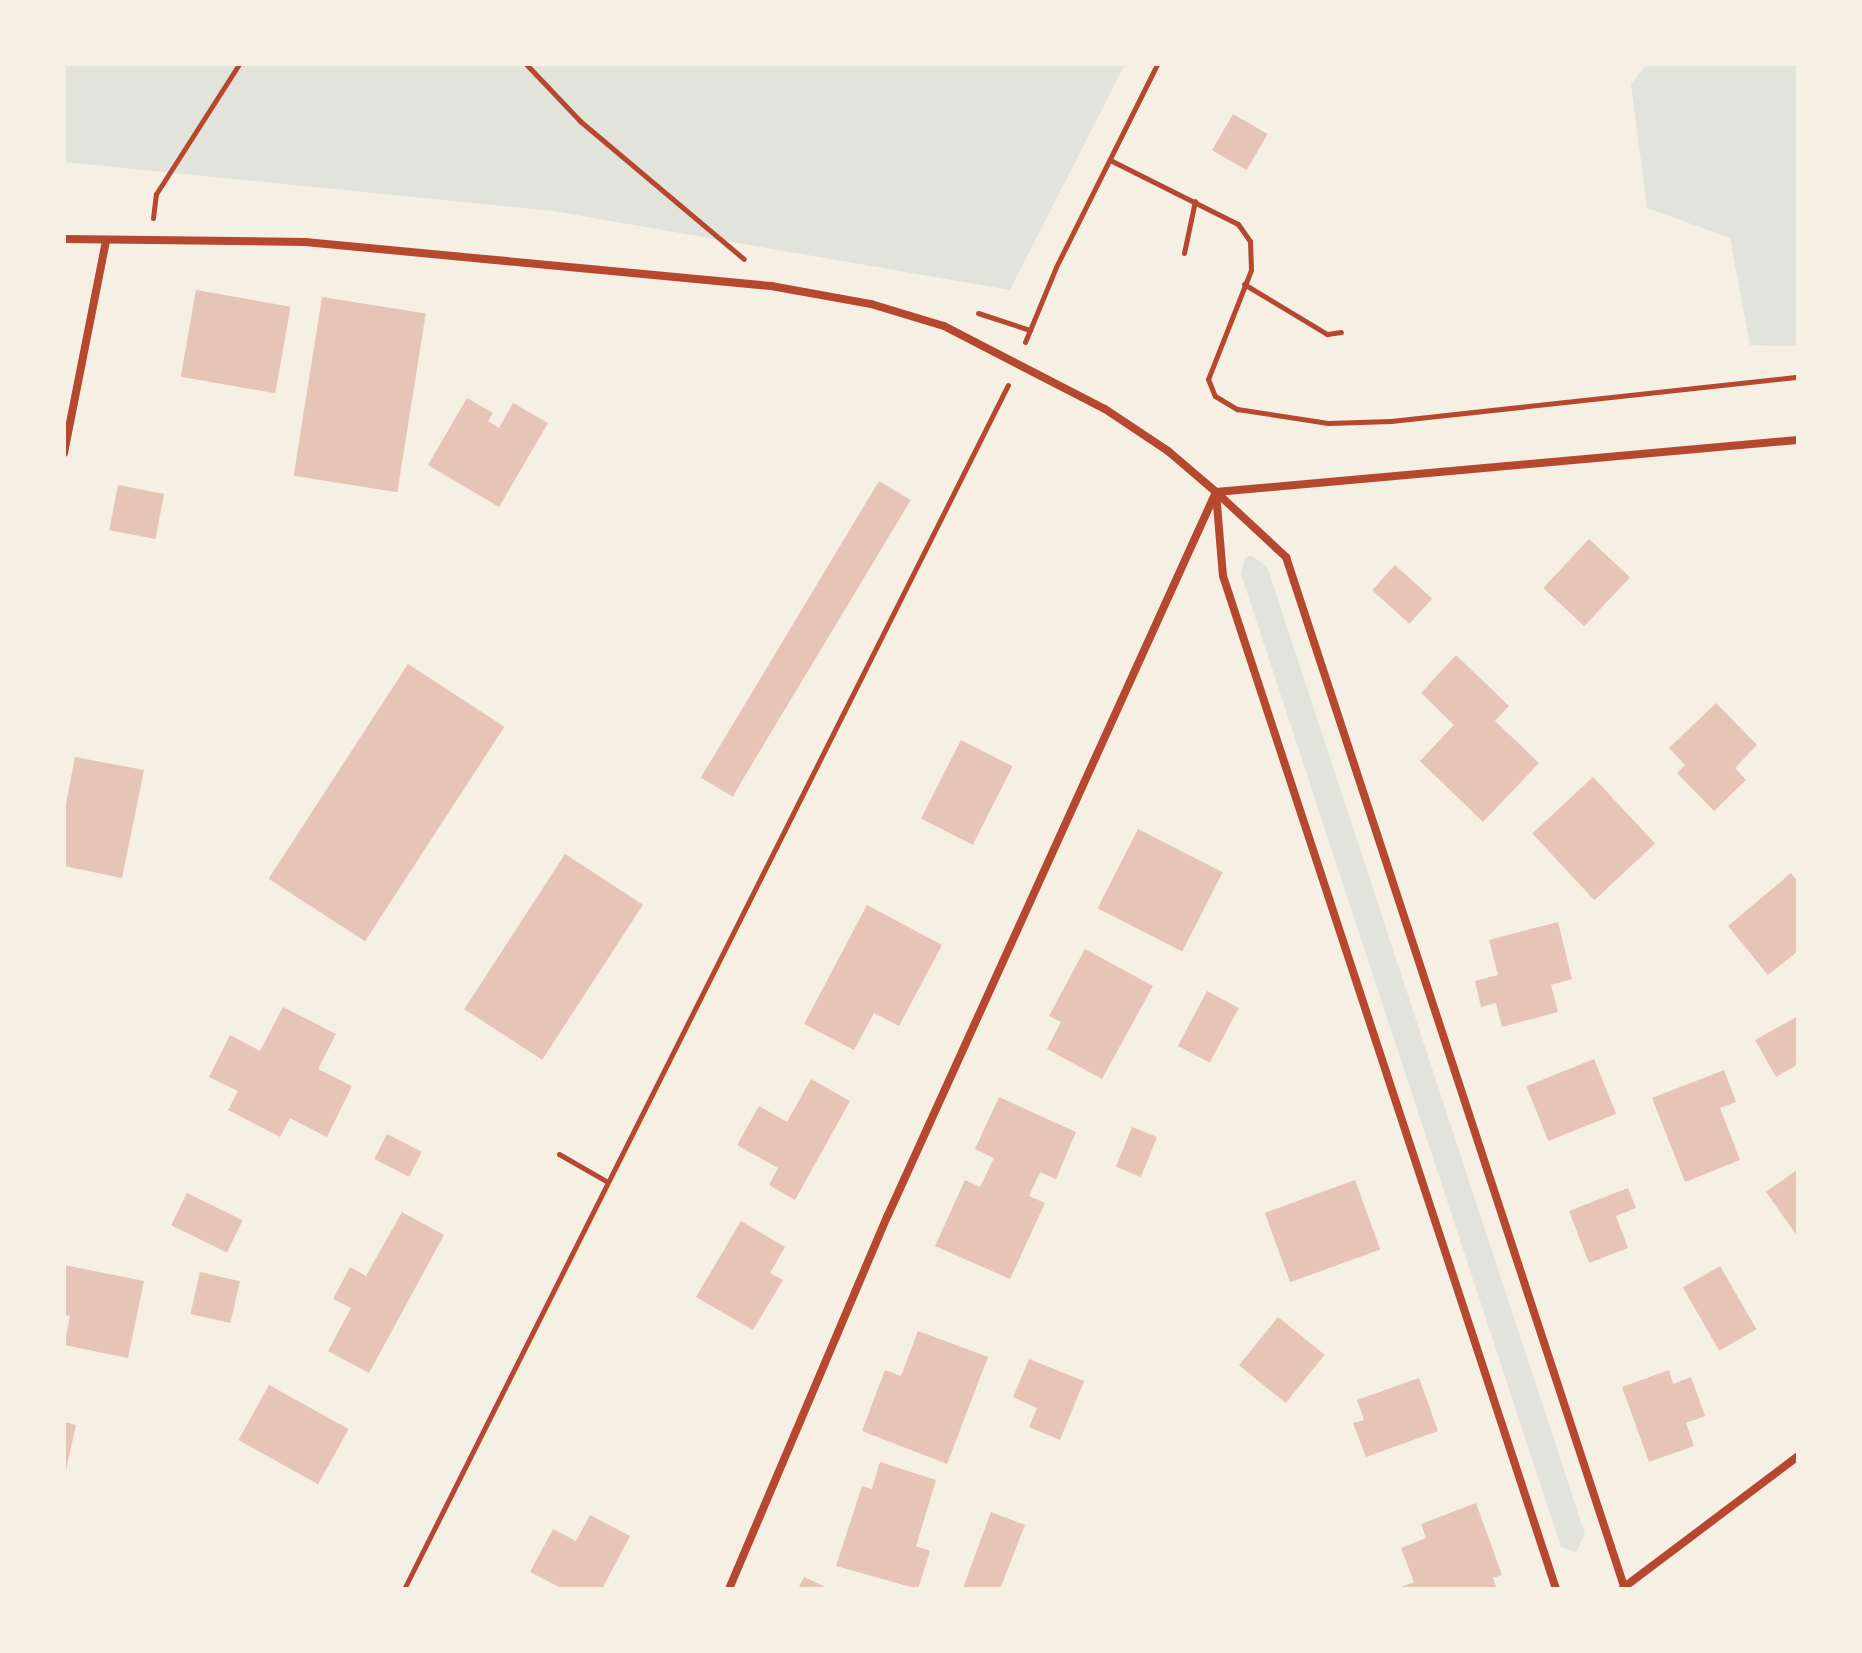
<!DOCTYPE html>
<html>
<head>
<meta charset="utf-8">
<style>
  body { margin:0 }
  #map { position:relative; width:1862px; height:1653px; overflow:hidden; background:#f6efe4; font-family:Karla,sans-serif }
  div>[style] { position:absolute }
  .green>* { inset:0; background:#e2e4dc }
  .building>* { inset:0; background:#e6c5b7; transform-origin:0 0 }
  .path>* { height:5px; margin:-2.5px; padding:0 2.5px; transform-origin:2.5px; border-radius:2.5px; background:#b5482f }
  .minor>* { height:8px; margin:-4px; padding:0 4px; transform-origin:4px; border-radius:4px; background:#b5482f }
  span { translate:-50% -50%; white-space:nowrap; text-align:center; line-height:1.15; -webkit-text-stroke:6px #f6efe4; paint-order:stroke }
  .frame { position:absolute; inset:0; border:66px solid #f6efe4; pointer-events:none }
</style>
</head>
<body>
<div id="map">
  <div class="green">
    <div style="clip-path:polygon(64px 64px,1125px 64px,1010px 290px,553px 211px,64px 162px)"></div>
    <div style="clip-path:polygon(1647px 64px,1798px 64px,1798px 346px,1750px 345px,1730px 238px,1647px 208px,1631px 84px)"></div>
    <div style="clip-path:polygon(1252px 556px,1267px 566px,1585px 1534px,1576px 1552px,1561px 1547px,1241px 574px,1245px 557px)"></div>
  </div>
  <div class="building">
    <div style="left:1233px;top:114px;width:40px;height:42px;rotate:30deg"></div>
    <div style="left:196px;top:290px;width:96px;height:88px;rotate:10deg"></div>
    <div style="left:322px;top:297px;width:105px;height:181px;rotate:9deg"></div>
    <div style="clip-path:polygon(467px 398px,493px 413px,488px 421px,499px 428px,513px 403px,548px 423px,499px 507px,428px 465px)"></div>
    <div style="left:879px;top:481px;width:37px;height:346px;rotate:31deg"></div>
    <div style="left:118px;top:485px;width:47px;height:46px;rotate:11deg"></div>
    <div style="left:1589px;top:539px;width:56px;height:67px;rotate:43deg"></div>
    <div style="left:1395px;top:565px;width:50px;height:34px;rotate:42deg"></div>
    <div style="clip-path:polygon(1456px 655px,1509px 706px,1495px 721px,1539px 763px,1483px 822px,1420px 761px,1454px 725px,1421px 693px)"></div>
    <div style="left:408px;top:664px;width:115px;height:256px;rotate:33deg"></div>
    <div style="clip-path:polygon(1716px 703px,1757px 745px,1735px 768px,1746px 780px,1714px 811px,1677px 773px,1685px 765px,1669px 748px)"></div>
    <div style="left:961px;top:740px;width:58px;height:88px;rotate:27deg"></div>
    <div style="clip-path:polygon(75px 757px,144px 770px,122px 878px,64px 866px,64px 814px)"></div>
    <div style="left:1593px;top:777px;width:91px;height:83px;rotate:47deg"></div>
    <div style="left:1138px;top:829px;width:95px;height:89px;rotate:27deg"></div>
    <div style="left:565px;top:854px;width:93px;height:185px;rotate:33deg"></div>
    <div style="clip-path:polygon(1791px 873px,1798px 882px,1798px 951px,1768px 975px,1728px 926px)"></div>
    <div style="clip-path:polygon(867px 905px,942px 945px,899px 1026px,874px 1013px,854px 1050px,804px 1024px)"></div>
    <div style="clip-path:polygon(1558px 922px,1572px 979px,1551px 985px,1558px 1012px,1502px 1027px,1496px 1003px,1481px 1007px,1475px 981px,1498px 975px,1489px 940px)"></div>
    <div style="clip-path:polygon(1085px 949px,1153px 986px,1102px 1079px,1047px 1049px,1061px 1022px,1049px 1016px)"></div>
    <div style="left:1207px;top:991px;width:36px;height:62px;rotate:28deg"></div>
    <div style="clip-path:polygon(283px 1007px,336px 1034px,318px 1069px,352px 1086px,327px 1137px,290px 1118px,280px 1137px,228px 1110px,238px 1091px,209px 1077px,230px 1035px,260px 1051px)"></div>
    <div style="clip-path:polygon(1798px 1016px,1798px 1064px,1776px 1077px,1755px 1040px)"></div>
    <div style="left:1594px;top:1059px;width:59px;height:73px;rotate:68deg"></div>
    <div style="clip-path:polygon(1724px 1070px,1736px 1102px,1720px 1108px,1740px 1160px,1685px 1182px,1652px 1098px)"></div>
    <div style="clip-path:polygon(811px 1079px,850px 1101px,795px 1200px,769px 1185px,778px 1168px,737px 1145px,759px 1106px,787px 1122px)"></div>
    <div style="clip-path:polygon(999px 1097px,1076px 1132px,1056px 1179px,1040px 1172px,1029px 1196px,1045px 1203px,1010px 1279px,935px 1246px,965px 1180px,980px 1187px,994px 1158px,975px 1149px)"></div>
    <div style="left:1132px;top:1127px;width:27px;height:43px;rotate:22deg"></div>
    <div style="left:387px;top:1134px;width:39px;height:28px;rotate:27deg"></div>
    <div style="clip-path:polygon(1798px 1169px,1798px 1237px,1766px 1192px)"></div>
    <div style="left:1355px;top:1180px;width:74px;height:96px;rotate:70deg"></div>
    <div style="clip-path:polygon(1628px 1188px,1636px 1208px,1616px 1216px,1628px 1248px,1589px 1263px,1569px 1211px)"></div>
    <div style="left:187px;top:1193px;width:62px;height:36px;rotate:26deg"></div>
    <div style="clip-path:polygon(402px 1212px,444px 1235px,369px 1373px,328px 1351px,351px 1308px,333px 1299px,350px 1267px,366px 1276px)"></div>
    <div style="clip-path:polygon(741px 1221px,785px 1247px,770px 1273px,783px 1280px,753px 1330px,696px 1297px)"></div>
    <div style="clip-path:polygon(64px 1265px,144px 1281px,128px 1358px,64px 1345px,70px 1316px,64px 1315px)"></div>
    <div style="left:1720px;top:1266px;width:73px;height:43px;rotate:60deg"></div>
    <div style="left:200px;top:1272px;width:41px;height:43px;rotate:13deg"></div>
    <div style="left:1278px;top:1317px;width:60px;height:62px;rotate:39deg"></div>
    <div style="clip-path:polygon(918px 1331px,988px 1357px,947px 1464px,862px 1431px,885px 1370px,901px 1376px)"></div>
    <div style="clip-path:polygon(1029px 1359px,1084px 1381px,1060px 1440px,1029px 1427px,1037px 1408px,1013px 1397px)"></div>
    <div style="clip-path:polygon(1669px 1370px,1673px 1384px,1691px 1377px,1705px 1416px,1686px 1423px,1694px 1446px,1649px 1462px,1622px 1387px)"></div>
    <div style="clip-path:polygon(1419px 1378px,1438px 1431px,1366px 1457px,1353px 1423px,1364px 1420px,1357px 1400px)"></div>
    <div style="left:269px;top:1385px;width:91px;height:63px;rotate:29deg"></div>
    <div style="clip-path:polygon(64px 1422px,76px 1425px,65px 1475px,64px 1474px)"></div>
    <div style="clip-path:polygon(880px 1462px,936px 1480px,916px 1546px,930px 1551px,918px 1589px,836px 1566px,862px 1486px,872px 1489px)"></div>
    <div style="clip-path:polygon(1476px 1503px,1502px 1575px,1493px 1578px,1497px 1589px,1396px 1589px,1414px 1582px,1401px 1548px,1426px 1538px,1421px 1524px)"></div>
    <div style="clip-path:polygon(991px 1512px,1025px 1525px,1000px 1589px,967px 1589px,963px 1588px)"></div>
    <div style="clip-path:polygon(590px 1515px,630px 1536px,602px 1589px,563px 1589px,530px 1572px,553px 1529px,576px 1541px)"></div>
    <div style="clip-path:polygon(804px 1577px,830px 1589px,798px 1589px)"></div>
  </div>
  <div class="path">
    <div style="left:526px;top:64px;width:79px;rotate:46.5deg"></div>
    <div style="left:580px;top:121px;width:214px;rotate:40.1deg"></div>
    <div style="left:1110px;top:160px;width:143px;rotate:26.6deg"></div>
    <div style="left:1238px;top:224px;width:21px;rotate:55deg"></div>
    <div style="left:1250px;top:241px;width:29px;rotate:88deg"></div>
    <div style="left:1251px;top:270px;width:117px;rotate:111.5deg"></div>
    <div style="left:1208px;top:379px;width:18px;rotate:68deg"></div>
    <div style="left:1215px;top:396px;width:26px;rotate:31deg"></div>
    <div style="left:1237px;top:409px;width:92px;rotate:8.7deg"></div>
    <div style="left:1328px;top:423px;width:63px;rotate:-1.8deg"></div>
    <div style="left:1391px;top:421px;width:409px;rotate:-6.2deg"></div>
    <div style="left:153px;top:218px;width:24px;rotate:-83deg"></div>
    <div style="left:156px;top:194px;width:154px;rotate:-57.4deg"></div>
    <div style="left:1184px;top:253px;width:53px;rotate:-78.1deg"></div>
    <div style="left:1244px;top:284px;width:97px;rotate:31.1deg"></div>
    <div style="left:1327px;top:334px;width:14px;rotate:-8deg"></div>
    <div style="left:978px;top:313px;width:55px;rotate:18.1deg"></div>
    <div style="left:1025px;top:342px;width:81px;rotate:-67.5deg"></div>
    <div style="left:1056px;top:267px;width:227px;rotate:-63.5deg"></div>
    <div style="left:559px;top:1154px;width:54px;rotate:29.9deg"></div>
    <div style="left:404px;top:1589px;width:1347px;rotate:-63.36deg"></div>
  </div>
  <div class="minor">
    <div style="left:64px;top:239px;width:241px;rotate:0.7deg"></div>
    <div style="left:305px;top:242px;width:468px;rotate:5.4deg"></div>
    <div style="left:771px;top:286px;width:102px;rotate:10.2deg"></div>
    <div style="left:871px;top:304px;width:76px;rotate:16.8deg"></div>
    <div style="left:944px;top:326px;width:181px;rotate:27.3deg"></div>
    <div style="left:1105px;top:409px;width:76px;rotate:33.7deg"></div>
    <div style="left:1168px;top:451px;width:63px;rotate:40.5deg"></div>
    <div style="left:1216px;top:492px;width:96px;rotate:42.9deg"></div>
    <div style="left:1286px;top:557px;width:1086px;rotate:71.82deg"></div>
    <div style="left:64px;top:453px;width:217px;rotate:-78.8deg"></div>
    <div style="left:1216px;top:492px;width:584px;rotate:-5.11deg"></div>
    <div style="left:1216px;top:493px;width:83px;rotate:85.2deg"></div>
    <div style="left:1223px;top:576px;width:1066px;rotate:71.8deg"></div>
    <div style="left:1623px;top:1588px;width:219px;rotate:-37deg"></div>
    <div style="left:729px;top:1589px;width:406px;rotate:-67deg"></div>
    <div style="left:888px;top:1215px;width:794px;rotate:-65.6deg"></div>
  </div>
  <div class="frame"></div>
</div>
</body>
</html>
